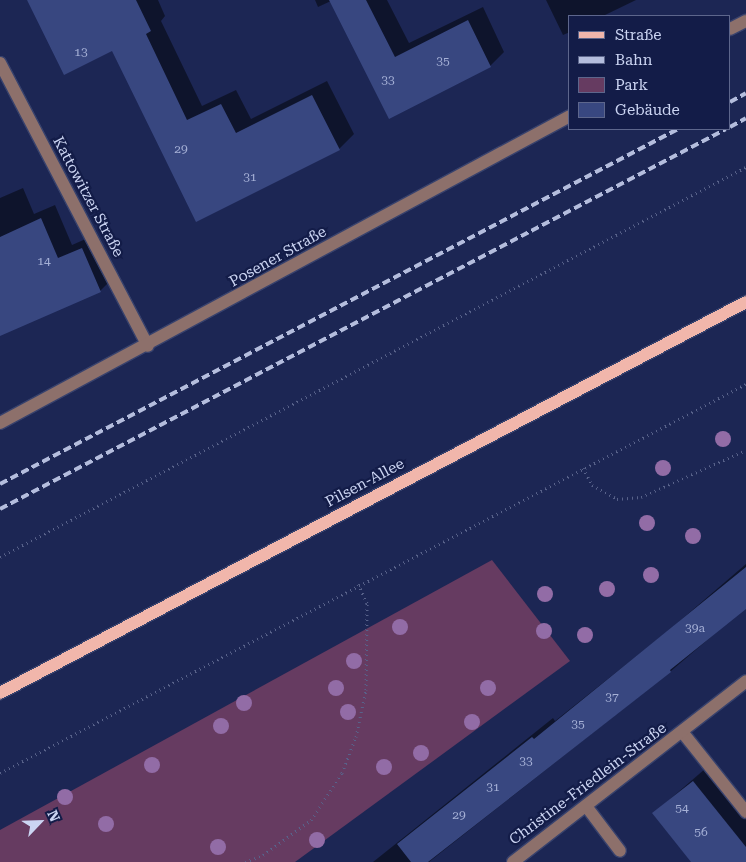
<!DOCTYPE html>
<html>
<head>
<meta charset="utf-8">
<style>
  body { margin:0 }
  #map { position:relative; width:746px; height:862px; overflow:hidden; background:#1c2654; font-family:"Roboto Serif",serif }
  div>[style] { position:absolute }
  .green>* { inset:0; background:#663b61 }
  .shadow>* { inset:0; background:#0007 }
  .building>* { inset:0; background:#384780 }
  .path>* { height:3px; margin-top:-1.5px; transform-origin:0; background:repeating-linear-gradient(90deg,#58628a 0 1px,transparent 0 5px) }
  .roads { filter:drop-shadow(1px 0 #38426d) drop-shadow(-1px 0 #38426d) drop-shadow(0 1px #38426d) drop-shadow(0 -1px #38426d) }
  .minor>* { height:12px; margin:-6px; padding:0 6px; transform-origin:6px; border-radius:6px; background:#8d706b }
  .major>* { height:12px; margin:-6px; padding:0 6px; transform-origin:6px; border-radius:6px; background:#f1b6ab }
  .rail>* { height:4px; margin-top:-2px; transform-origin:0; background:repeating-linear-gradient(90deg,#b4bddd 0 8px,transparent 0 12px) }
  .trees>* { width:16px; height:16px; margin:-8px; border-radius:50%; background:#926ca6 }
  span { translate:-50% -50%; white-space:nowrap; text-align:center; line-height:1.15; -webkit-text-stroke:4.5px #131c48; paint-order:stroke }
  .number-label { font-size:12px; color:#a6b1d6 }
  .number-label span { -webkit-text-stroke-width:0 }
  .street-label { font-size:15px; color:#cbd4f2 }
  .legend { position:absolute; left:568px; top:15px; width:162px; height:115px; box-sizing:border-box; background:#131c48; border:1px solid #5d668c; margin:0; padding:6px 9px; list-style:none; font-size:15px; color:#cbd4f2 }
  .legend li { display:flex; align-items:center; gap:10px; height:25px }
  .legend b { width:25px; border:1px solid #5d668c }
  .north { position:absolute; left:15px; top:797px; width:50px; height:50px; -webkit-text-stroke:4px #131c48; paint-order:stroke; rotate:66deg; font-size:14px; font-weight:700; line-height:20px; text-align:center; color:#cbd4f2 }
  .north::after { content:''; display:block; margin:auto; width:18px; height:22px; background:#cbd4f2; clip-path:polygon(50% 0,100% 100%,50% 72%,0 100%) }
</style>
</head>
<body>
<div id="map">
  <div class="green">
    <div style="clip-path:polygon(492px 560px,570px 661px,295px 862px,0 862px,0 830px)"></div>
  </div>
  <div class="shadow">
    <div style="clip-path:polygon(27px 0,158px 0,165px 16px,161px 21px,202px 106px,236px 90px,251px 119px,327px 81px,354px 134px,339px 149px,197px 220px,113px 49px)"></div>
    <div style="clip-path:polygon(315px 0,387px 0,409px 43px,483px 7px,504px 52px,490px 66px,390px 117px,331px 1px,318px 7px)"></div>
    <div style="clip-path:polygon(546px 0,636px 0,603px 16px,570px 16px,570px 32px,563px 35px)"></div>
    <div style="clip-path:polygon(23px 188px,34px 214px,55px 205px,72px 245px,97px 234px,115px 276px,100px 291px,0 334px,0 198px)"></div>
    <div style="clip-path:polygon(746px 564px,746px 607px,671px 671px,429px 862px,373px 862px,553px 718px,555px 721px,668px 631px)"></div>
    <div style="clip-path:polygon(713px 762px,746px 804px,746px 862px,693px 862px,654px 813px)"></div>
  </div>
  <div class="building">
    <div style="clip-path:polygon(27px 0,136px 0,151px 31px,146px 34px,187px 120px,221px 104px,236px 133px,312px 95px,340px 150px,196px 222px,112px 51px,64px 75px)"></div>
    <div style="clip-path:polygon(329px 0,366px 0,395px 57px,468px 20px,491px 67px,389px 119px)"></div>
    <div style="clip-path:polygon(41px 218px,58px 258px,82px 248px,101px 292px,0 336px,0 237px)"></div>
    <div style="clip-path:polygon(746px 567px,746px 609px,670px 670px,671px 672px,428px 862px,411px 862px,397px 844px,532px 737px,534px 739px)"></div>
    <div style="clip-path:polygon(693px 781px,746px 847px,746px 862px,691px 862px,652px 813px)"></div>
  </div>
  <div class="path">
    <div style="left:583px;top:468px;width:19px;rotate:62deg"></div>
    <div style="left:592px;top:485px;width:29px;rotate:29deg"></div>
    <div style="left:617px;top:499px;width:24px;rotate:-5deg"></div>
    <div style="left:641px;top:497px;width:115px;rotate:-24.1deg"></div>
    <div style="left:0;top:557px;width:842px;rotate:-27.6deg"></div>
    <div style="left:0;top:773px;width:841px;rotate:-27.54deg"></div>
    <div style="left:245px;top:862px;width:19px;rotate:-21deg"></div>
    <div style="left:263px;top:855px;width:59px;rotate:-36.1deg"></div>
    <div style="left:311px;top:820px;width:56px;rotate:-56.6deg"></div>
    <div style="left:342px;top:773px;width:39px;rotate:-69deg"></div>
    <div style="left:356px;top:737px;width:48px;rotate:-78deg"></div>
    <div style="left:366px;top:690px;width:87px;rotate:-89.3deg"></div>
    <div style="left:367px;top:603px;width:21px;rotate:-115deg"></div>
  </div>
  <div class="roads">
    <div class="minor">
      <div style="left:730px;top:29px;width:18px;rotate:-27deg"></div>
      <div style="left:0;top:63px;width:319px;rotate:62.4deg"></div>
      <div style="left:0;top:423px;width:647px;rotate:-28.31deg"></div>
      <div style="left:683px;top:733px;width:101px;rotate:51.4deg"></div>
      <div style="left:586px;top:806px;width:56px;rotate:52.9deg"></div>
      <div style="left:513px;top:862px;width:295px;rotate:-37.8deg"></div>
    </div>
    <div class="major">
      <div style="left:0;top:693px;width:842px;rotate:-27.66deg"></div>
    </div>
  </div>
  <div class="rail">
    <div style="left:730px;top:102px;width:18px;rotate:-29deg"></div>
    <div style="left:730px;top:127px;width:18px;rotate:-29deg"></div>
    <div style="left:0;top:484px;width:765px;rotate:-27.64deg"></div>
    <div style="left:0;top:509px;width:819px;rotate:-27.63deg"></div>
  </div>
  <div class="trees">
    <div style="left:723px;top:439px"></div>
    <div style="left:663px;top:468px"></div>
    <div style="left:647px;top:523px"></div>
    <div style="left:693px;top:536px"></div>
    <div style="left:651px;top:575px"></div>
    <div style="left:607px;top:589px"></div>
    <div style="left:545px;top:594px"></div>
    <div style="left:400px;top:627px"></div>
    <div style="left:544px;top:631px"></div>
    <div style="left:585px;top:635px"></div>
    <div style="left:354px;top:661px"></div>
    <div style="left:336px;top:688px"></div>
    <div style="left:488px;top:688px"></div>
    <div style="left:244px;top:703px"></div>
    <div style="left:348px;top:712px"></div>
    <div style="left:472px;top:722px"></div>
    <div style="left:221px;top:726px"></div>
    <div style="left:421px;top:753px"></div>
    <div style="left:152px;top:765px"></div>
    <div style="left:384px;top:767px"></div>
    <div style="left:65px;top:797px"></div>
    <div style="left:106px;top:824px"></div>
    <div style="left:317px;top:840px"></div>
    <div style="left:218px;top:847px"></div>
  </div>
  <div class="number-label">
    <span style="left:81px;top:53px">13</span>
    <span style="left:443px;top:62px">35</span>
    <span style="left:388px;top:81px">33</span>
    <span style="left:181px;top:150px">29</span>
    <span style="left:250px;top:178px">31</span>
    <span style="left:44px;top:262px">14</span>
    <span style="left:695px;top:629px">39a</span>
    <span style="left:612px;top:698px">37</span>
    <span style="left:578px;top:725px">35</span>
    <span style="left:526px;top:762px">33</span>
    <span style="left:493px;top:788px">31</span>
    <span style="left:682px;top:809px">54</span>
    <span style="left:459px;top:816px">29</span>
    <span style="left:701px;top:833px">56</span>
  </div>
  <div class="street-label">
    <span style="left:88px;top:197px;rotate:62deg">Kattowitzer Straße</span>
    <span style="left:278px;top:257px;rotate:-29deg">Posener Straße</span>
    <span style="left:365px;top:483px;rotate:-28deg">Pilsen-Allee</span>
    <span style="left:588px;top:784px;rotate:-37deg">Christine-Friedlein-Straße</span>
  </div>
  <ul class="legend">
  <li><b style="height:6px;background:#f1b6ab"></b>Straße</li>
  <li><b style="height:6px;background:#b4bddd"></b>Bahn</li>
  <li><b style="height:14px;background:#663b61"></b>Park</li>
  <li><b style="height:14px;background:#384780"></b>Gebäude</li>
  </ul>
  <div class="north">N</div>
</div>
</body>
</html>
